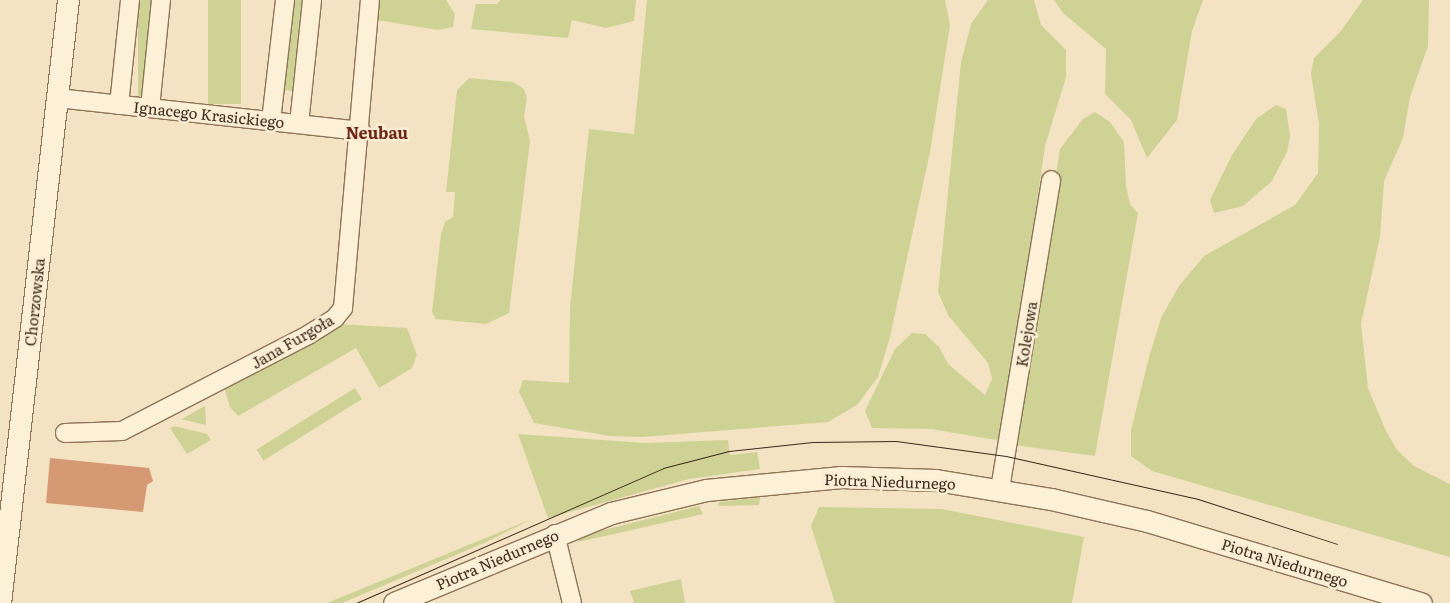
<!DOCTYPE html>
<html>
<head>
<meta charset="utf-8">
<style>
  body { margin:0 }
  #map { position:relative; width:1450px; height:603px; overflow:hidden; background:#f3e3c2; font-family:Literata,serif }
  div>[style] { position:absolute }
  .green>* { inset:0; background:#ced395; transform-origin:0 0 }
  .building>* { inset:0; background:#d59974 }
  .roads { filter:drop-shadow(1px 0 #8f7357) drop-shadow(-1px 0 #8f7357) drop-shadow(0 1px #8f7357) drop-shadow(0 -1px #8f7357) }
  .minor>* { height:18px; margin:-9px; padding:0 9px; transform-origin:9px; border-radius:9px; background:#fcf0d7 }
  .tertiary>* { height:21px; margin:-10.5px; padding:0 10.5px; transform-origin:10.5px; border-radius:10.5px; background:#fcf0d7 }
  .tram>* { height:1px; margin:-0.5px; padding:0 0.5px; transform-origin:0.5px; border-radius:0.5px; background:#3e2b1d }
  span { translate:-50% -50%; white-space:nowrap; text-align:center; line-height:1.15; -webkit-text-stroke:5px #f9edd3; paint-order:stroke }
  .street-label { font-size:15px; color:#3e2b1d }
  .neighbourhood-label { font-size:16px; color:#6f2617; font-weight:700 }
</style>
</head>
<body>
<div id="map">
  <div class="green">
    <div style="left:138px;top:0;width:18px;height:96px"></div>
    <div style="left:208px;top:0;width:33px;height:104px"></div>
    <div style="clip-path:polygon(285px 0,312px 0,303px 92px,282px 90px)"></div>
    <div style="clip-path:polygon(379px 0,446px 0,455px 14px,453px 27px,438px 30px,377px 20px)"></div>
    <div style="clip-path:polygon(501px 0,636px 0,634px 21px,606px 28px,572px 20px,568px 38px,471px 29px,476px 4px,497px 4px)"></div>
    <div style="clip-path:polygon(647px 0,945px 0,950px 25px,930px 152px,890px 337px,878px 377px,857px 405px,828px 422px,642px 437px,610px 436px,534px 423px,519px 392px,523px 380px,569px 383px,570px 307px,589px 129px,634px 134px)"></div>
    <div style="clip-path:polygon(988px 0,1034px 0,1041px 25px,1066px 50px,1066px 77px,1045px 146px,1002px 441px,931px 429px,872px 428px,865px 411px,895px 349px,912px 333px,925px 334px,939px 347px,948px 364px,985px 395px,992px 379px,988px 363px,948px 315px,938px 292px,961px 62px,971px 24px)"></div>
    <div style="clip-path:polygon(1054px 0,1203px 0,1192px 31px,1177px 120px,1147px 158px,1131px 120px,1105px 94px,1106px 49px,1063px 13px)"></div>
    <div style="clip-path:polygon(1363px 0,1429px 0,1428px 46px,1410px 97px,1403px 138px,1384px 181px,1380px 236px,1361px 324px,1368px 388px,1386px 431px,1397px 450px,1414px 466px,1450px 484px,1450px 557px,1152px 471px,1131px 456px,1131px 430px,1149px 357px,1161px 318px,1179px 286px,1204px 256px,1295px 205px,1318px 173px,1319px 124px,1311px 74px,1314px 58px,1340px 32px)"></div>
    <div style="clip-path:polygon(469px 78px,513px 82px,524px 89px,527px 98px,524px 116px,530px 141px,509px 313px,486px 324px,436px 319px,432px 312px,441px 234px,445px 222px,453px 217px,455px 192px,446px 192px,457px 90px)"></div>
    <div style="clip-path:polygon(1276px 105px,1286px 109px,1290px 136px,1287px 152px,1272px 181px,1243px 206px,1214px 213px,1210px 200px,1232px 155px,1256px 119px)"></div>
    <div style="clip-path:polygon(1095px 112px,1110px 122px,1124px 142px,1126px 186px,1130px 204px,1138px 213px,1095px 456px,1014px 445px,1060px 149px,1083px 119px)"></div>
    <div style="clip-path:polygon(337px 324px,407px 328px,417px 355px,412px 368px,379px 388px,356px 348px,238px 416px,230px 407px,222px 380px)"></div>
    <div style="left:355px;top:388px;width:13px;height:116px;rotate:58deg"></div>
    <div style="clip-path:polygon(205px 406px,206px 425px,180px 419px,182px 419px)"></div>
    <div style="clip-path:polygon(174px 426px,207px 434px,211px 440px,187px 454px,170px 428px)"></div>
    <div style="clip-path:polygon(518px 434px,645px 443px,728px 440px,730px 455px,757px 452px,760px 469px,689px 479px,548px 518px)"></div>
    <div style="clip-path:polygon(760px 497px,759px 505px,718px 506px,719px 502px)"></div>
    <div style="clip-path:polygon(699px 506px,703px 514px,578px 542px,584px 535px)"></div>
    <div style="clip-path:polygon(819px 507px,942px 509px,1084px 537px,1072px 603px,835px 603px,811px 526px)"></div>
    <div style="clip-path:polygon(532px 519px,484px 543px,342px 603px,327px 603px)"></div>
    <div style="clip-path:polygon(681px 579px,685px 603px,634px 603px,630px 591px)"></div>
  </div>
  <div class="building">
    <div style="clip-path:polygon(50px 458px,149px 468px,153px 481px,147px 485px,143px 512px,46px 503px)"></div>
  </div>
  <div class="roads">
    <div class="minor">
      <div style="left:57px;top:98px;width:306px;rotate:6.2deg"></div>
      <div style="left:119px;top:105px;width:106px;rotate:-84deg"></div>
      <div style="left:150px;top:108px;width:109px;rotate:-84.2deg"></div>
      <div style="left:271px;top:121px;width:122px;rotate:-83.4deg"></div>
      <div style="left:299px;top:124px;width:125px;rotate:-84deg"></div>
      <div style="left:65px;top:433px;width:57px;rotate:-2deg"></div>
      <div style="left:122px;top:431px;width:209px;rotate:-27.3deg"></div>
      <div style="left:308px;top:335px;width:32px;rotate:-32deg"></div>
      <div style="left:335px;top:318px;width:13px;rotate:-51deg"></div>
      <div style="left:343px;top:308px;width:309px;rotate:-85deg"></div>
      <div style="left:1000px;top:489px;width:313px;rotate:-80.6deg"></div>
      <div style="left:555px;top:534px;width:71px;rotate:76.2deg"></div>
    </div>
    <div class="tertiary">
      <div style="left:0;top:603px;width:607px;rotate:-83.57deg"></div>
      <div style="left:394px;top:603px;width:235px;rotate:-22.5deg"></div>
      <div style="left:611px;top:513px;width:98px;rotate:-13.6deg"></div>
      <div style="left:706px;top:490px;width:136px;rotate:-5.5deg"></div>
      <div style="left:841px;top:477px;width:95px;rotate:1.8deg"></div>
      <div style="left:936px;top:480px;width:117px;rotate:9.4deg"></div>
      <div style="left:1051px;top:499px;width:98px;rotate:12.9deg"></div>
      <div style="left:1147px;top:521px;width:286px;rotate:16.7deg"></div>
    </div>
  </div>
  <div class="tram">
    <div style="left:356px;top:603px;width:335px;rotate:-23.7deg"></div>
    <div style="left:663px;top:468px;width:68px;rotate:-14.4deg"></div>
    <div style="left:729px;top:451px;width:84px;rotate:-6.1deg"></div>
    <div style="left:813px;top:442px;width:83px;rotate:-0.7deg"></div>
    <div style="left:896px;top:441px;width:111px;rotate:7.8deg"></div>
    <div style="left:1006px;top:456px;width:197px;rotate:12.6deg"></div>
    <div style="left:1198px;top:499px;width:146px;rotate:17.9deg"></div>
  </div>
  <div class="street-label">
    <span style="left:209px;top:114px;rotate:6deg">Ignacego Krasickiego</span>
    <span style="left:34px;top:302px;rotate:-84deg">Chorzowska</span>
    <span style="left:1026px;top:334px;rotate:-81deg">Kolejowa</span>
    <span style="left:292px;top:341px;rotate:-30deg">Jana Furgoła</span>
    <span style="left:890px;top:481px;rotate:2deg">Piotra Niedurnego</span>
    <span style="left:497px;top:559px;rotate:-23deg">Piotra Niedurnego</span>
    <span style="left:1285px;top:562px;rotate:17deg">Piotra Niedurnego</span>
  </div>
  <div class="neighbourhood-label">
    <span style="left:377px;top:132px">Neubau</span>
  </div>
</div>
</body>
</html>
